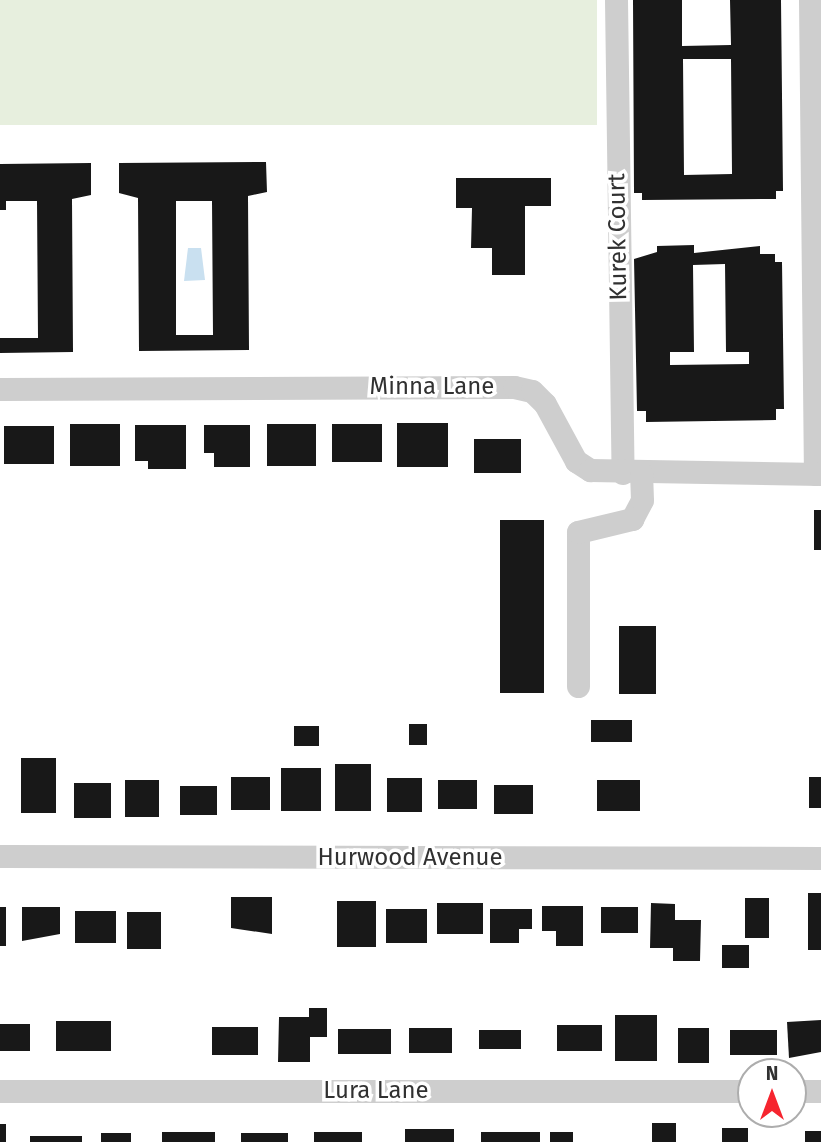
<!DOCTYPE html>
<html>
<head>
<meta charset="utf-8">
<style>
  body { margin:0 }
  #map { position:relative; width:821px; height:1142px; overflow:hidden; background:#fff; font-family:"Fira Sans",sans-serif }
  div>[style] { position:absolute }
  .green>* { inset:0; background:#e7efde; transform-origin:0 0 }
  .water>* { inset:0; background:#c9e0f0 }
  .building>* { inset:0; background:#181818; transform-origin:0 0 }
  .minor>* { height:23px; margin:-11.5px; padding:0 11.5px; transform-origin:11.5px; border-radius:11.5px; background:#cecece }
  span { translate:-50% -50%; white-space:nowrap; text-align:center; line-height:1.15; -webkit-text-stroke:7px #fff; paint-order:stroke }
  .street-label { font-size:24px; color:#313131 }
  .north { position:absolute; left:737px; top:1058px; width:70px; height:70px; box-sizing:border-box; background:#fff; border:2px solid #adadad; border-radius:50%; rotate:0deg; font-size:19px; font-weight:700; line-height:28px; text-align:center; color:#313131 }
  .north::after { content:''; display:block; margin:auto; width:24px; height:32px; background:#f6252f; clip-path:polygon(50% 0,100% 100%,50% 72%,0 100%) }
</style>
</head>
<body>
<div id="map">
  <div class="green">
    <div style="left:0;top:0;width:597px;height:125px"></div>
  </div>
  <div class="water">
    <div style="clip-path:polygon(188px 248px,201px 248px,205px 280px,184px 281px)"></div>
  </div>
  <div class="building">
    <div style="clip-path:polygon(evenodd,633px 0,682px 0,682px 46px,731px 45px,730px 0,781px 0,783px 191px,776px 191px,776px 199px,642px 200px,642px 193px,634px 193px,633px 0,683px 59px,731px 59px,732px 174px,684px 175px,683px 59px)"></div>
    <div style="clip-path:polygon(evenodd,266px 162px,267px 192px,248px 196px,249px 350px,139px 351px,138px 198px,119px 193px,119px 163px,266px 162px,176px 201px,212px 201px,213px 335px,176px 335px,176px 201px)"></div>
    <div style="clip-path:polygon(91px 163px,91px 195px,72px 199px,73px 352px,0 353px,0 338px,38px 338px,37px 201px,6px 201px,6px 210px,0 210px,0 164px)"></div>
    <div style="clip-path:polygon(456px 178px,551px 178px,551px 206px,525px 206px,525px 275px,492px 275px,492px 248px,471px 248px,472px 208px,456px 208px)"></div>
    <div style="clip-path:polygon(evenodd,694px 245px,694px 253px,760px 246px,760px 254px,775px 254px,775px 262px,782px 262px,784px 409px,776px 409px,776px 420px,646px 422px,646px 411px,637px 411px,634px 259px,657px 252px,657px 246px,694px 245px,725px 264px,726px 352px,749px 352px,749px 364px,670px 365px,670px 352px,694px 352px,693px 265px,725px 264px)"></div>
    <div style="left:397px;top:423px;width:51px;height:44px"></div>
    <div style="left:70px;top:424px;width:50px;height:42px"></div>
    <div style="left:267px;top:424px;width:49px;height:42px"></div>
    <div style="left:332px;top:424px;width:50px;height:38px"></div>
    <div style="clip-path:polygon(135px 425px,186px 425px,186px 469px,148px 469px,148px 461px,135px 461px)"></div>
    <div style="clip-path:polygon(204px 425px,250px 425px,250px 467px,214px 467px,214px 453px,204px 453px)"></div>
    <div style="left:4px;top:426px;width:50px;height:38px"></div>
    <div style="left:474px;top:439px;width:47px;height:34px"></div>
    <div style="left:814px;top:510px;width:7px;height:40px"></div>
    <div style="left:500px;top:520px;width:44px;height:173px"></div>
    <div style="left:656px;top:626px;width:68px;height:37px;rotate:90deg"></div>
    <div style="left:632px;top:720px;width:22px;height:41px;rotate:90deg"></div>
    <div style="left:409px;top:724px;width:18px;height:21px"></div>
    <div style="left:294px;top:726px;width:25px;height:20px"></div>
    <div style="left:21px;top:758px;width:35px;height:55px"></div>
    <div style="left:335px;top:764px;width:36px;height:47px"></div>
    <div style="left:281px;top:768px;width:40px;height:43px"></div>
    <div style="left:231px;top:777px;width:39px;height:33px"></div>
    <div style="left:809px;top:777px;width:12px;height:31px"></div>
    <div style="left:387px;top:778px;width:35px;height:34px"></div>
    <div style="left:125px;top:780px;width:34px;height:37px"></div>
    <div style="left:438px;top:780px;width:39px;height:29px"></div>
    <div style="left:597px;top:780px;width:43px;height:31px"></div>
    <div style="left:74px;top:783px;width:37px;height:35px"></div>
    <div style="left:494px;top:785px;width:39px;height:29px"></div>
    <div style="left:180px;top:786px;width:37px;height:29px"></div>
    <div style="left:808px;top:893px;width:13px;height:57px"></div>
    <div style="clip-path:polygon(231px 897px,272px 897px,272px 934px,231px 928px)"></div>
    <div style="left:745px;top:898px;width:24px;height:40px"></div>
    <div style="left:337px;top:901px;width:39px;height:46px"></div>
    <div style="left:437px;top:903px;width:46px;height:31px"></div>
    <div style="clip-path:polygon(651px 903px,675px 904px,675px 920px,701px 920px,700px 961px,673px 961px,673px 948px,650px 948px)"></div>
    <div style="clip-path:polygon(542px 906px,583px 906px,583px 946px,556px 946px,556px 931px,542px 931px)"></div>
    <div style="left:0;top:907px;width:6px;height:39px"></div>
    <div style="clip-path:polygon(22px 907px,60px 907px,60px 934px,22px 941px)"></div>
    <div style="left:601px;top:907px;width:37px;height:26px"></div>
    <div style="left:386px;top:909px;width:41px;height:34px"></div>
    <div style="clip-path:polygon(490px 909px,532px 909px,532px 929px,519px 929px,519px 943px,490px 943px)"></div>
    <div style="left:75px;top:911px;width:41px;height:32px"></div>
    <div style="left:127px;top:912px;width:34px;height:37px"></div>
    <div style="left:722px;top:945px;width:27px;height:23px"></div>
    <div style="clip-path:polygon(309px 1008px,327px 1008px,327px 1037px,310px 1037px,310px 1062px,278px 1062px,279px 1017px,309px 1017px)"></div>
    <div style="left:615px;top:1015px;width:42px;height:46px"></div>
    <div style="clip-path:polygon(821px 1020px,821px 1052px,789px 1058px,787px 1022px)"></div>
    <div style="left:56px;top:1021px;width:55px;height:30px"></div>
    <div style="left:0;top:1024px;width:30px;height:27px"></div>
    <div style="left:557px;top:1025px;width:45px;height:26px"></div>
    <div style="left:212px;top:1027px;width:46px;height:28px"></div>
    <div style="left:409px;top:1028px;width:43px;height:25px"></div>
    <div style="left:678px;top:1028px;width:31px;height:35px"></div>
    <div style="left:338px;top:1029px;width:53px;height:25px"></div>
    <div style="left:479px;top:1030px;width:42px;height:19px"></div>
    <div style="left:730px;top:1030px;width:47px;height:25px"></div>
    <div style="left:652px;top:1123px;width:24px;height:19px"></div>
    <div style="left:0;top:1124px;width:6px;height:18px"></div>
    <div style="left:722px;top:1128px;width:26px;height:14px"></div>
    <div style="left:405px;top:1129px;width:49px;height:13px"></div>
    <div style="left:805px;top:1131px;width:16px;height:11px"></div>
    <div style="left:162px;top:1132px;width:53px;height:10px"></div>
    <div style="left:314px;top:1132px;width:48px;height:10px"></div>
    <div style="left:481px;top:1132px;width:59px;height:10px"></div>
    <div style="left:550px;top:1132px;width:23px;height:10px"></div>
    <div style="left:101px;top:1133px;width:30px;height:9px"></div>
    <div style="left:241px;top:1133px;width:47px;height:9px"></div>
    <div style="left:30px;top:1136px;width:52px;height:6px"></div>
  </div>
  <div class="minor">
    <div style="left:616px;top:0;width:473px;rotate:89.2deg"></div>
    <div style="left:810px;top:0;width:474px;rotate:89.4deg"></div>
    <div style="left:0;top:389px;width:514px;rotate:-0.22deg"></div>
    <div style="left:514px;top:387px;width:18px;rotate:13deg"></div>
    <div style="left:532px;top:391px;width:18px;rotate:45deg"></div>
    <div style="left:545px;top:404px;width:65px;rotate:61.5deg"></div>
    <div style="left:576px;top:461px;width:17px;rotate:33deg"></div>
    <div style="left:590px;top:470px;width:231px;rotate:1deg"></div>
    <div style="left:578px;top:686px;width:154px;rotate:-90deg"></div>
    <div style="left:578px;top:532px;width:56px;rotate:-13.5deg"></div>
    <div style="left:632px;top:519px;width:21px;rotate:-62deg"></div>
    <div style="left:642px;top:500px;width:27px;rotate:-92deg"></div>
    <div style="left:0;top:856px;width:821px;rotate:0.14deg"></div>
    <div style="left:0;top:1091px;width:751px"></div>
    <div style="left:793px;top:1091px;width:28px"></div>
  </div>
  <div class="street-label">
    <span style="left:618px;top:237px;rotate:-91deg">Kurek Court</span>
    <span style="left:432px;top:387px">Minna Lane</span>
    <span style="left:410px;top:858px">Hurwood Avenue</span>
    <span style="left:376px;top:1091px">Lura Lane</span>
  </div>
  <div class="north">N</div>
</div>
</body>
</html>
